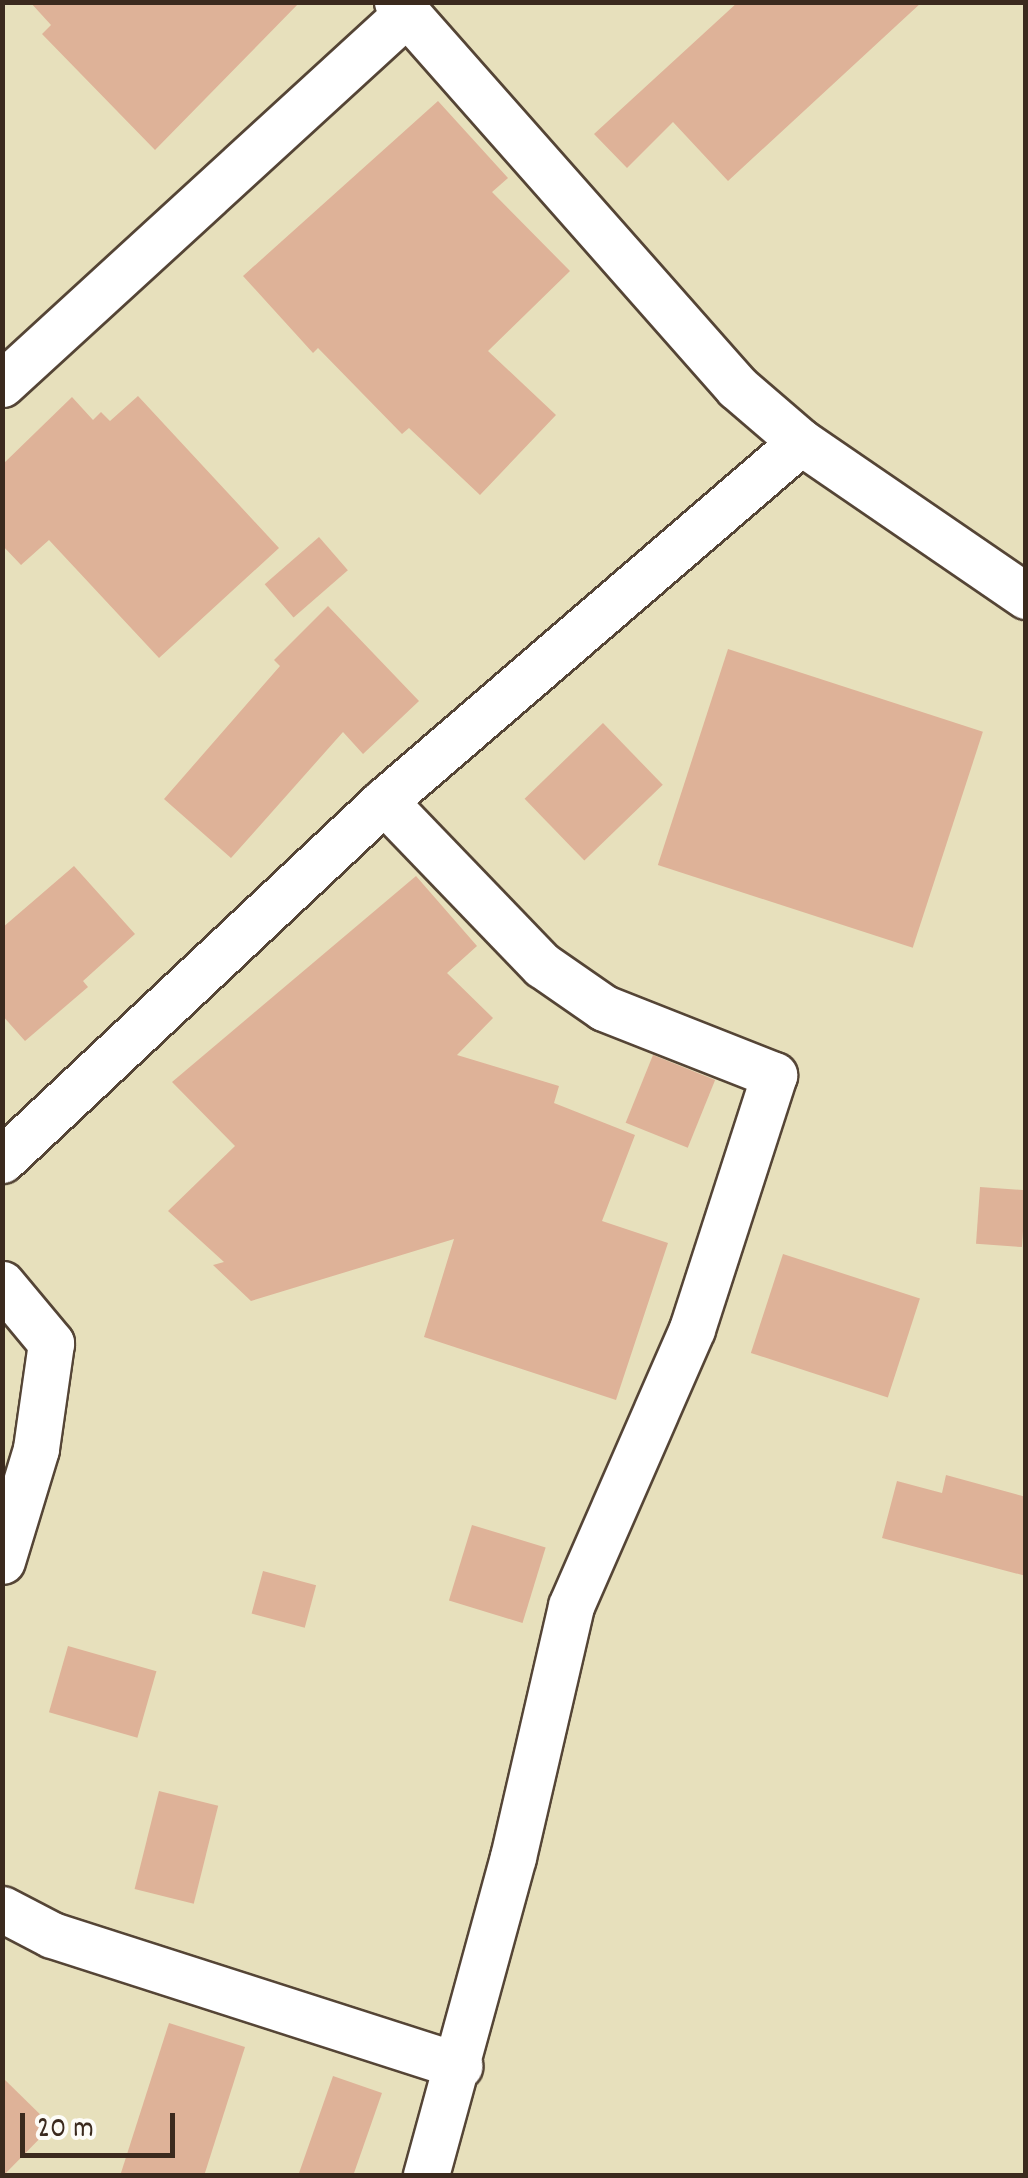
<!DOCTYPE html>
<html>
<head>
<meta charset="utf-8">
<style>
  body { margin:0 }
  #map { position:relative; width:1028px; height:2178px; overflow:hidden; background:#e7e0bc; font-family:Dekko,sans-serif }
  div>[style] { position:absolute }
  .building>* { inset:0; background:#deb298; transform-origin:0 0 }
  .roads { filter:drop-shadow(2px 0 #554536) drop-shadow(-2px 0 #554536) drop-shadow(0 2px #554536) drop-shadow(0 -2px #554536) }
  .street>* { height:45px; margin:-22.5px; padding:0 22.5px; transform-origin:22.5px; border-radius:22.5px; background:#fff }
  span { translate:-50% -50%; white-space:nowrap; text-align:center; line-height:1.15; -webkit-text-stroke:10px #fdfcf7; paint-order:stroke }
  .frame { position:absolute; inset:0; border:5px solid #3b2a1e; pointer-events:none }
  .scale { position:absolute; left:20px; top:2113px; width:155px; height:45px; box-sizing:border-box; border:5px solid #3b2a1e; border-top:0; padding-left:12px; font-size:30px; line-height:35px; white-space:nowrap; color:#3b2a1e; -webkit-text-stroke:8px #fdfcf7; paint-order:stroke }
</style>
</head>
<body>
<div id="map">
  <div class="building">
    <div style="clip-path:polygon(30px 2px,300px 2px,155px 150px,42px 34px,51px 25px)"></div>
    <div style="clip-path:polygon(738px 2px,922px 2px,728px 181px,673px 122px,627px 168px,594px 134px)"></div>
    <div style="clip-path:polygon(438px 101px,508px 178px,492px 192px,570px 271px,488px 351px,556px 415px,480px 495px,409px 428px,402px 434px,318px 348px,313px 353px,243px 276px)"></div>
    <div style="clip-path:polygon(138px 396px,279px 548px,159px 658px,49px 540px,21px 565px,2px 545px,2px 465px,72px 397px,93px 420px,101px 412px,110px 421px)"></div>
    <div style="left:319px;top:537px;width:44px;height:72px;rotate:49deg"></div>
    <div style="clip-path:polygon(328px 606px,419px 701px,363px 754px,343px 732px,231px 858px,164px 799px,280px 666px,274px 660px)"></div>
    <div style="left:728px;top:649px;width:268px;height:227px;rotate:18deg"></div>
    <div style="left:603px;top:723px;width:86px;height:109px;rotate:46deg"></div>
    <div style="clip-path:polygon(74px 866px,135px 934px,83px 981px,88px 987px,25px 1041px,2px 1015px,2px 928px)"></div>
    <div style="clip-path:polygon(416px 876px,477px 946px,447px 973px,493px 1018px,457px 1055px,559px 1086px,554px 1103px,635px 1135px,602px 1221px,668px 1243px,616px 1400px,424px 1337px,454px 1239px,251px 1301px,213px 1265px,224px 1262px,168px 1211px,235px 1146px,172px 1082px)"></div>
    <div style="left:653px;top:1055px;width:67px;height:73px;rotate:22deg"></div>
    <div style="left:980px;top:1187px;width:46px;height:57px;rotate:4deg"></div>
    <div style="left:783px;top:1254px;width:144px;height:104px;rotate:18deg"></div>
    <div style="clip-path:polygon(946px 1475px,1026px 1497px,1026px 1576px,882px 1538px,897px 1481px,942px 1493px)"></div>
    <div style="left:472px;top:1525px;width:77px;height:79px;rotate:17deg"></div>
    <div style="left:263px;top:1571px;width:55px;height:44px;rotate:15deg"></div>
    <div style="left:68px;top:1646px;width:92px;height:69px;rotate:16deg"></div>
    <div style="left:159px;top:1791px;width:61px;height:101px;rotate:14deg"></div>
    <div style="clip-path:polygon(169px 2023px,245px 2047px,204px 2176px,120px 2176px)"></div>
    <div style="clip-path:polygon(333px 2076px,382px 2093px,353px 2176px,298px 2176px)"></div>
    <div style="clip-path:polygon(2px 2077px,52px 2126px,3px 2176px,2px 2176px)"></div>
  </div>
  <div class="roads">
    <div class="street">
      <div style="left:397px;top:2px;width:514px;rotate:48.55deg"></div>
      <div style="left:737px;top:387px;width:84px;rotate:40.7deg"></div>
      <div style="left:801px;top:442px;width:273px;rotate:34.4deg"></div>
      <div style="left:2px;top:384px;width:549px;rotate:-42.49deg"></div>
      <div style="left:384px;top:801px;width:228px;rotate:46.1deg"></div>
      <div style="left:542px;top:965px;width:75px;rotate:34.7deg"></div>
      <div style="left:604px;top:1008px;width:183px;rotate:21.5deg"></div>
      <div style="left:774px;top:1075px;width:267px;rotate:107.9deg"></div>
      <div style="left:692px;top:1329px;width:302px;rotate:113.6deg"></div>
      <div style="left:571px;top:1606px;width:258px;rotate:103deg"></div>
      <div style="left:513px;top:1857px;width:331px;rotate:105.3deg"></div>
      <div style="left:2px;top:1160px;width:524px;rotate:-43.22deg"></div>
      <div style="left:384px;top:801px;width:550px;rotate:-40.73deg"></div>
      <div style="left:2px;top:1284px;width:77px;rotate:50.3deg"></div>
      <div style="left:51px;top:1343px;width:107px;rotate:98.1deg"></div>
      <div style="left:36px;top:1449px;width:117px;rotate:106.9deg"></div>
      <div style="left:2px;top:1909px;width:56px;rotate:27.5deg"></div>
      <div style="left:52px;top:1935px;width:428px;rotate:17.8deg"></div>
    </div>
  </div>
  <div class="frame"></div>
  <div class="scale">20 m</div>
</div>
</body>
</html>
